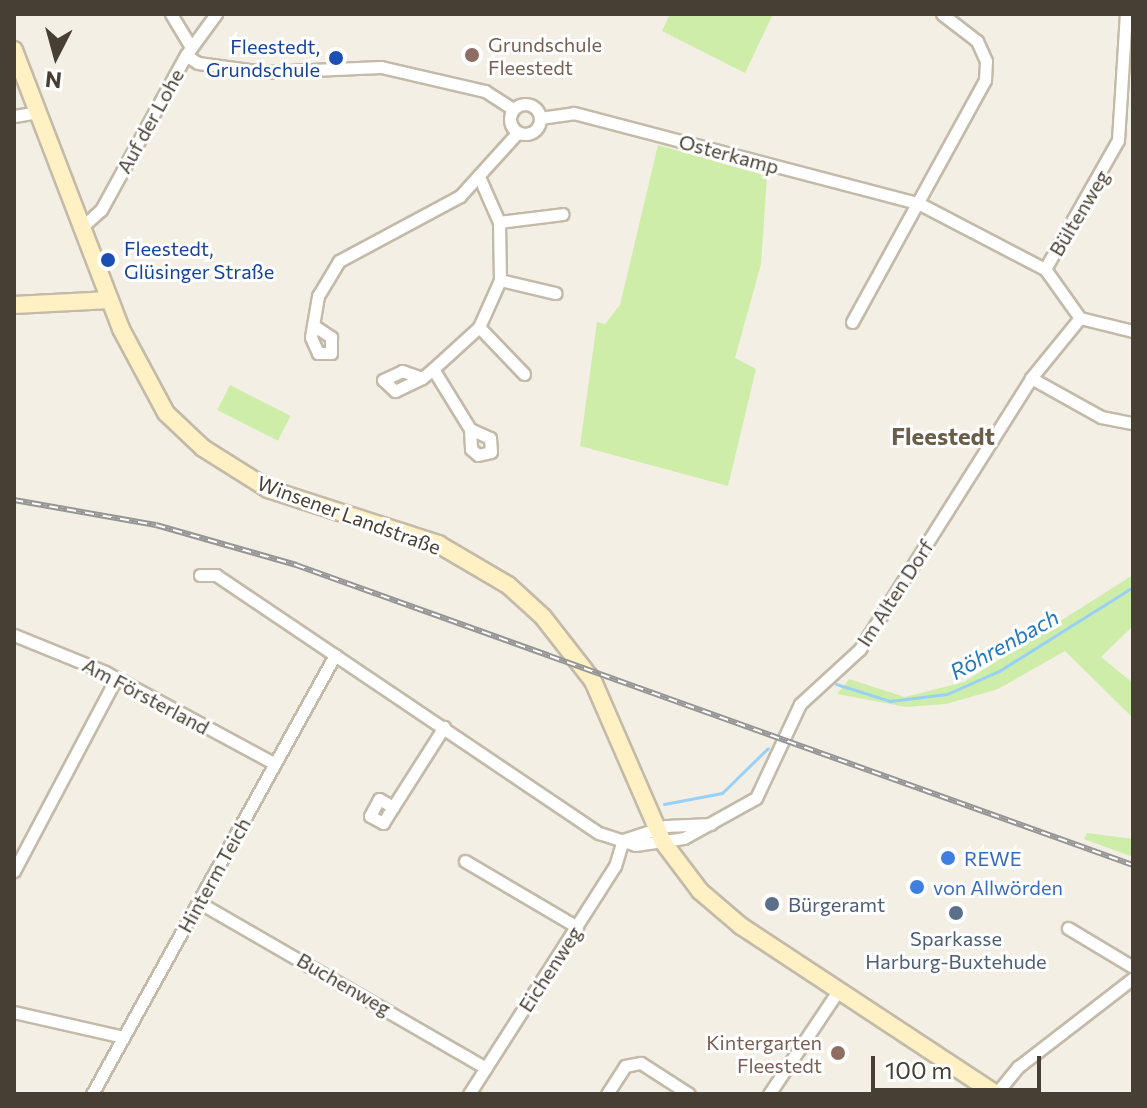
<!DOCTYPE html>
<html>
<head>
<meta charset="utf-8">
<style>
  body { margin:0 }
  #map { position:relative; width:1147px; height:1108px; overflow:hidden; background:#f4efe4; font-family:Commissioner,sans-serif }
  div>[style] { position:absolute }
  .green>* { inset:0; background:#cdeda8; transform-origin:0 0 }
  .stream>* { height:3px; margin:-1.5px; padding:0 1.5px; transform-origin:1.5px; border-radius:1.5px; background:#99d0f8 }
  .roads { filter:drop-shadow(2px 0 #c3baa9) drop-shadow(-2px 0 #c3baa9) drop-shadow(0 2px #c3baa9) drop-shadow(0 -2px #c3baa9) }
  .street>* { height:11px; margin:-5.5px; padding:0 5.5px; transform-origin:5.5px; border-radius:5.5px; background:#fff }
  .street>.ring { margin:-5.5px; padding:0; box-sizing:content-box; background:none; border:11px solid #fff; border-radius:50% }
  .secondary>* { height:16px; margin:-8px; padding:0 8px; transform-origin:8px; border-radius:8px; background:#fff1c3 }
  .rail>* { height:6px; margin-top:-3px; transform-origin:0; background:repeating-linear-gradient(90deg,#fff 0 9px,#959595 0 18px); box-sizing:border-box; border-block:2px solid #959595 }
  .dots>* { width:22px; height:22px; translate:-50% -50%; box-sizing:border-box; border:4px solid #fff; border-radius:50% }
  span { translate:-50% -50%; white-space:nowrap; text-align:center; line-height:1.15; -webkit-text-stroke:6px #fff; paint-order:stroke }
  .education-label { font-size:20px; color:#785e54 }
  .left { translate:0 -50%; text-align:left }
  .right { translate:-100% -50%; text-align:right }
  .transit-label { font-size:20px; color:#164399 }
  .street-label { font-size:20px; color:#473f33 }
  .shop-label { font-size:20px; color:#366cbe }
  .service-label { font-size:20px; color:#4e5e75 }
  .water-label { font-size:22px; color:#217abe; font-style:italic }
  .quarter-label { font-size:24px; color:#6b5e49; font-weight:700 }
  .frame { position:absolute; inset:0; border:16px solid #473f33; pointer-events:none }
  .north { position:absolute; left:16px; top:16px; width:80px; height:80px; -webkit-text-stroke:6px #fff; paint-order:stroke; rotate:186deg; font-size:22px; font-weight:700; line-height:32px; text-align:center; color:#473f33 }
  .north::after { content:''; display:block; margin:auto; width:28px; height:36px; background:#473f33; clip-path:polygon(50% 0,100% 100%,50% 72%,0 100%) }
  .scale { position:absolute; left:871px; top:1056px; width:170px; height:36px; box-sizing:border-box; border:4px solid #473f33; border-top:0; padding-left:10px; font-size:24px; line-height:28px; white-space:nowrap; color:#473f33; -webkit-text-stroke:6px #fff; paint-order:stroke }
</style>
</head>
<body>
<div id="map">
  <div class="green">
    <div style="clip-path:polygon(670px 14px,773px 14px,745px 73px,662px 31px)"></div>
    <div style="clip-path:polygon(658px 145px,767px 176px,761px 264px,735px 358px,756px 369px,728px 486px,580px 446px,597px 322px,605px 324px,620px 305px)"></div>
    <div style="left:230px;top:385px;width:68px;height:28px;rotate:27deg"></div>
    <div style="clip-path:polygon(1133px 575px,1133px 626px,1101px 657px,1133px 683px,1133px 718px,1065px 651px,998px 689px,946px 704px,906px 707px,837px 694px,849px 679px,905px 697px,964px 682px)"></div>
    <div style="clip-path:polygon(1087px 833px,1133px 839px,1133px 857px,1084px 839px)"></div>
  </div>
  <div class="stream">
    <div style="left:836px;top:684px;width:57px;rotate:17.5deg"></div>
    <div style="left:890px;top:701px;width:57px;rotate:-7deg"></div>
    <div style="left:947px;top:694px;width:57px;rotate:-23.9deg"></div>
    <div style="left:999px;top:671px;width:158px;rotate:-32.1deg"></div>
    <div style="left:664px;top:804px;width:59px;rotate:-10.7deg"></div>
    <div style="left:722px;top:793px;width:64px;rotate:-44.4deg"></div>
  </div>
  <div class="roads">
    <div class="street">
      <div style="left:171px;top:14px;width:39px;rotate:59deg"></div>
      <div style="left:186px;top:55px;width:14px;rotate:34deg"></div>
      <div style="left:198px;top:63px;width:68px;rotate:7.7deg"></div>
      <div style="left:265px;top:72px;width:116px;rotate:-2.5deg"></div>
      <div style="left:381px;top:67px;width:107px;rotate:13deg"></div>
      <div style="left:485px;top:91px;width:33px;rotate:33deg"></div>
      <div class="ring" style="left:510px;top:104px;width:19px;height:19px"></div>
      <div style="left:14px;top:116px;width:26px;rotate:-9deg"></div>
      <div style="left:540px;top:118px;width:34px;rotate:-8deg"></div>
      <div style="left:574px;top:113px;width:356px;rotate:14.7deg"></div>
      <div style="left:918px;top:203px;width:143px;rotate:27.5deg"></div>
      <div style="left:1045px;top:269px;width:60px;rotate:54.5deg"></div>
      <div style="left:499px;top:222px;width:64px;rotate:-7.1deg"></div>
      <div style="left:83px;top:226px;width:24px;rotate:-42deg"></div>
      <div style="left:101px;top:210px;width:177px;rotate:-61.3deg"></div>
      <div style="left:186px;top:55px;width:51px;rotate:-53.8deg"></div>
      <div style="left:1045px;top:269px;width:148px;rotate:-60.5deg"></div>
      <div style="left:1118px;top:140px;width:126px;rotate:-86.4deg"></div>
      <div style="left:500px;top:280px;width:57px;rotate:13.3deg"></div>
      <div style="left:1080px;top:318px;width:55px;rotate:13.8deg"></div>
      <div style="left:852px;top:322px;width:276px;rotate:-61.2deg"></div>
      <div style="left:985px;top:80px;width:19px;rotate:-87deg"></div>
      <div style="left:986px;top:61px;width:22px;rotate:-114deg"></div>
      <div style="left:977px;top:41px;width:44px;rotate:-142.4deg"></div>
      <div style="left:313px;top:325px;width:22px;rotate:34deg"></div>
      <div style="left:331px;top:337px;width:16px;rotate:90deg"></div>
      <div style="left:331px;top:353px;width:13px;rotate:180deg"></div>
      <div style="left:318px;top:353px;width:17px;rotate:-114deg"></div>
      <div style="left:311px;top:337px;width:42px;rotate:-80.3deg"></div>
      <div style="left:318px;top:296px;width:41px;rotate:-59deg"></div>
      <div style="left:339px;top:261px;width:137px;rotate:-28.2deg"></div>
      <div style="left:460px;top:196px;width:86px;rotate:-47.8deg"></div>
      <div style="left:479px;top:327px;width:65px;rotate:46.2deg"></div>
      <div style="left:433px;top:369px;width:70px;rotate:58.3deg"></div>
      <div style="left:470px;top:429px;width:20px;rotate:87deg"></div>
      <div style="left:471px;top:449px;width:9px;rotate:41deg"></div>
      <div style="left:478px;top:455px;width:13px;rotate:-13deg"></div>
      <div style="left:491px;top:452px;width:14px;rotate:-94deg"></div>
      <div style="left:490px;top:438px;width:22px;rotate:-156deg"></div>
      <div style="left:422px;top:378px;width:30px;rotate:154deg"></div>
      <div style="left:395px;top:391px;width:16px;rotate:-137deg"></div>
      <div style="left:383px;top:380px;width:21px;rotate:-25deg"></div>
      <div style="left:402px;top:371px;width:21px;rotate:19deg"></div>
      <div style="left:422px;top:378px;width:14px;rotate:-39deg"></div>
      <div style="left:433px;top:369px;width:62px;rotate:-42.4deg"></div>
      <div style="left:479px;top:327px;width:51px;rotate:-65.9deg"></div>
      <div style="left:500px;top:280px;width:58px;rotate:-91deg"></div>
      <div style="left:499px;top:222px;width:47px;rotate:-113.8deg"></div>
      <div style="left:1031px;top:378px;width:80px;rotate:29.1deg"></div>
      <div style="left:1101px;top:417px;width:33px;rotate:11deg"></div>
      <div style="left:200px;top:575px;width:16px"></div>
      <div style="left:216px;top:575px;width:462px;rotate:34deg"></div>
      <div style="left:599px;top:833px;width:38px;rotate:18deg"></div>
      <div style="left:635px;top:845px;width:49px;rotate:-8.1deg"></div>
      <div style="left:684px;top:838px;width:82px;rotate:-29.1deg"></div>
      <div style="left:756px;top:798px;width:104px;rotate:-64.9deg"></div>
      <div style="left:800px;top:704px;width:81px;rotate:-42.5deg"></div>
      <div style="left:860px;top:649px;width:320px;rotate:-57.7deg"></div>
      <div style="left:1031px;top:378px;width:77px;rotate:-50.8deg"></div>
      <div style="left:14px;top:635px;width:98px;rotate:22.1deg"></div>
      <div style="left:105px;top:672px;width:193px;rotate:28.4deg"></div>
      <div style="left:393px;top:807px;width:16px;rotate:-150deg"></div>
      <div style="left:379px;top:799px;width:19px;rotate:118deg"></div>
      <div style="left:370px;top:816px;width:15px;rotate:28deg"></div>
      <div style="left:383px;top:823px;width:19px;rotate:-58deg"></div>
      <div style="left:393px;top:807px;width:95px;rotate:-57.5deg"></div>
      <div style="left:623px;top:840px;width:45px;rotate:-18deg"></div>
      <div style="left:666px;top:826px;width:45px;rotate:-2.5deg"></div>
      <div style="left:465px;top:861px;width:130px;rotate:30.5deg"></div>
      <div style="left:14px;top:871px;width:218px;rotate:-62.1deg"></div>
      <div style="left:200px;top:903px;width:330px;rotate:30deg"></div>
      <div style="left:1068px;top:928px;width:76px;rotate:31deg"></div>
      <div style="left:14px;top:1012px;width:112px;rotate:12.9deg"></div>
      <div style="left:92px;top:1094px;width:502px;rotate:-61.03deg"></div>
      <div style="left:469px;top:1094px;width:271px;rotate:-57.4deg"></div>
      <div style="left:615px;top:866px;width:27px;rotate:-73deg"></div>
      <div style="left:607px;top:1094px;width:33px;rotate:-57deg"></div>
      <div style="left:625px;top:1066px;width:16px;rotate:-11deg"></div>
      <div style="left:641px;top:1063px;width:57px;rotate:32.9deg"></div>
      <div style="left:769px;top:1094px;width:124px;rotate:-56.2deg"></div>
      <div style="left:996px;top:1094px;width:35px;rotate:-51deg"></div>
      <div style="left:1018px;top:1067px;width:145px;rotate:-37.7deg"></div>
    </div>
    <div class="secondary">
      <div style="left:14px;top:50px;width:299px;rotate:69deg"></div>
      <div style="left:121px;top:329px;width:95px;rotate:61.8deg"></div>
      <div style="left:166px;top:413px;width:51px;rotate:43.4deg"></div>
      <div style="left:203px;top:448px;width:77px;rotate:32.2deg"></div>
      <div style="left:268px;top:489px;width:179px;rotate:17.9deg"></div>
      <div style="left:438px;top:544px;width:81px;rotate:30.4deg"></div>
      <div style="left:508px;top:585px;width:47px;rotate:42.4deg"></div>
      <div style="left:543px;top:617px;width:81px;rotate:52deg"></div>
      <div style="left:593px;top:681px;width:176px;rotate:66.5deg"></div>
      <div style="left:663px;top:842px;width:61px;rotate:52.9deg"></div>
      <div style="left:700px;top:891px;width:54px;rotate:40.5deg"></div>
      <div style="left:741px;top:926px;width:305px;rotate:33.4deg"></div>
      <div style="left:14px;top:305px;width:96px;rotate:-3deg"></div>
    </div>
  </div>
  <div class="rail">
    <div style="left:14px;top:500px;width:144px;rotate:10deg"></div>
    <div style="left:156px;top:525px;width:146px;rotate:15.9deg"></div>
    <div style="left:296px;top:565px;width:889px;rotate:19.72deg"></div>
  </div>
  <div class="dots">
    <div style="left:472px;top:55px;background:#8d6e63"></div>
    <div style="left:336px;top:58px;background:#1a4fb4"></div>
    <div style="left:108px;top:260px;background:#1a4fb4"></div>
    <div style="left:948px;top:858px;background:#3f7fe0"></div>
    <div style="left:917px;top:887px;background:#3f7fe0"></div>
    <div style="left:772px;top:904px;background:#5c6f8a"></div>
    <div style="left:956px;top:913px;background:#5c6f8a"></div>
    <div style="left:838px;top:1053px;background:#8d6e63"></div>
  </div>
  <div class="education-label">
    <span class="left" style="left:488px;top:56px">Grundschule<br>Fleestedt</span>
    <span class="right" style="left:822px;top:1054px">Kintergarten<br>Fleestedt</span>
  </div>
  <div class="transit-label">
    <span class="right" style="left:320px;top:58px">Fleestedt,<br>Grundschule</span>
    <span class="left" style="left:124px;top:260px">Fleestedt,<br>Glüsinger Straße</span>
  </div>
  <div class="street-label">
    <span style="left:150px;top:121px;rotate:-61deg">Auf der Lohe</span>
    <span style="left:729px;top:154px;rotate:15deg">Osterkamp</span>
    <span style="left:1079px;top:213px;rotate:-59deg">Bültenweg</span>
    <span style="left:349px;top:515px;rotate:20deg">Winsener Landstraße</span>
    <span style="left:895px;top:593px;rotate:-57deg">Im Alten Dorf</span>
    <span style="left:146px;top:696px;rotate:28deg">Am Försterland</span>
    <span style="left:214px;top:875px;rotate:-61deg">Hinterm Teich</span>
    <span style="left:550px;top:969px;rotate:-57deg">Eichenweg</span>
    <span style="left:344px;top:984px;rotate:30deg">Buchenweg</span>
  </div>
  <div class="shop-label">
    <span class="left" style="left:964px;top:858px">REWE</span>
    <span class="left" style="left:933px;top:887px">von Allwörden</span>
  </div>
  <div class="service-label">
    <span class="left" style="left:788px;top:904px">Bürgeramt</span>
    <span style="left:956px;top:950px">Sparkasse<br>Harburg-Buxtehude</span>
  </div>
  <div class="water-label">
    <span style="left:1004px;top:644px;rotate:-29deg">Röhrenbach</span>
  </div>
  <div class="quarter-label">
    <span style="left:943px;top:436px">Fleestedt</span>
  </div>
  <div class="frame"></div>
  <div class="north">N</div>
  <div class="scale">100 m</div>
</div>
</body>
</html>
